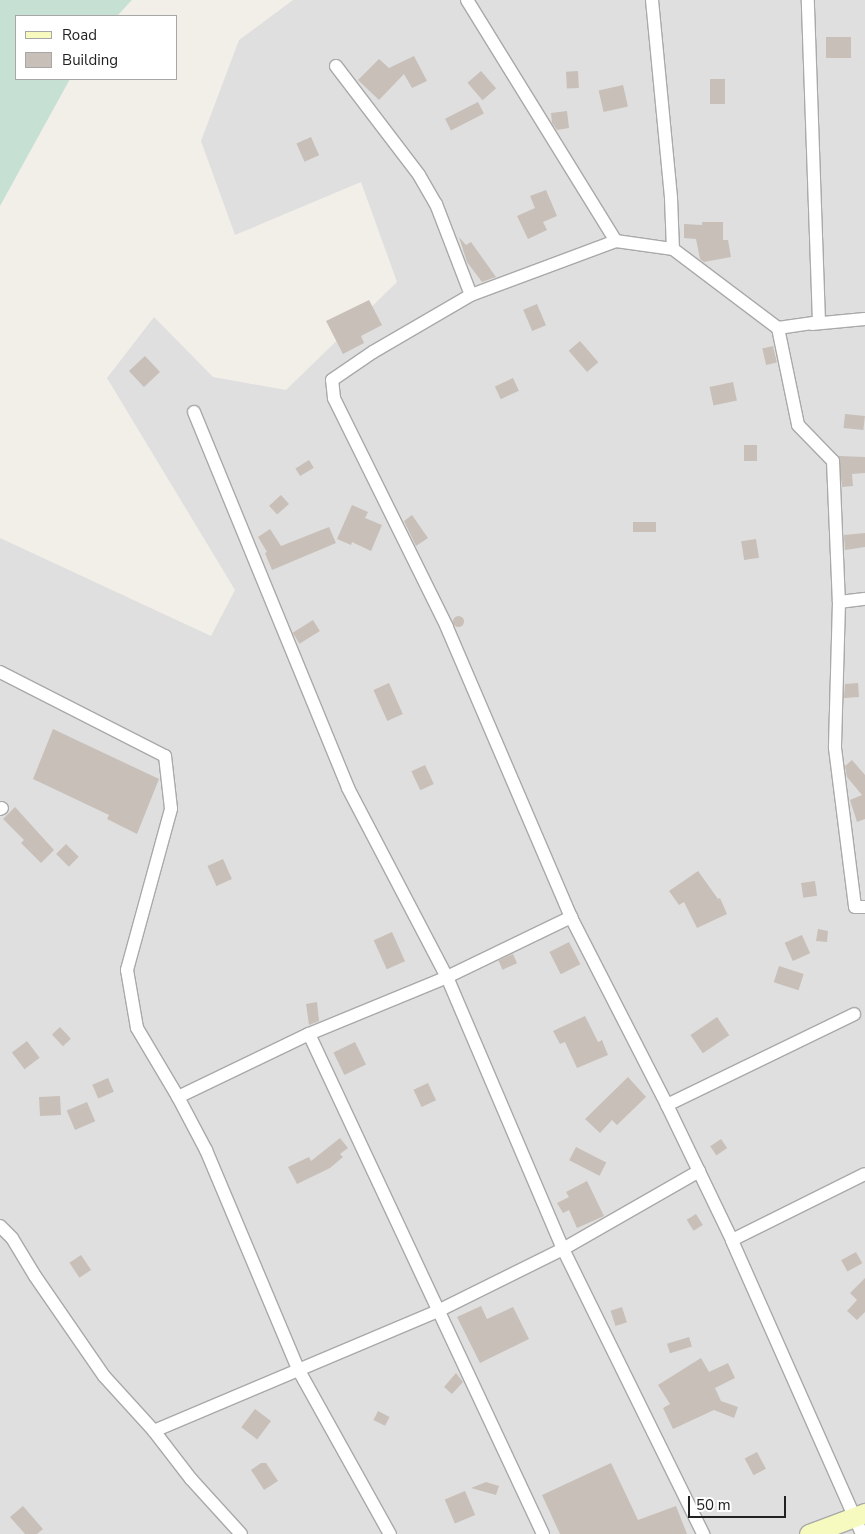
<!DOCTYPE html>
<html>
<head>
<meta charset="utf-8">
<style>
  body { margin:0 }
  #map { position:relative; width:865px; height:1534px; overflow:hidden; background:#f2efe9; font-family:"Nunito Sans",sans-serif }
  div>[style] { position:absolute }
  .residential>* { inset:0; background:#e0dfdf }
  .wetland>* { inset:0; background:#c6e0d4 }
  .building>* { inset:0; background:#c7bfb8; transform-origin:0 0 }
  .round { border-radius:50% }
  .roads { filter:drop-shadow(1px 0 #a9a9a9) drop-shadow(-1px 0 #a9a9a9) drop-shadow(0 1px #a9a9a9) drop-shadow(0 -1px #a9a9a9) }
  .minor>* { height:12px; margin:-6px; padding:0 6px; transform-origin:6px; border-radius:6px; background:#fff }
  .secondary>* { height:19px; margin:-9.5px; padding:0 9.5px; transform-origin:9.5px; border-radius:9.5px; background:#f7fabf }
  span { translate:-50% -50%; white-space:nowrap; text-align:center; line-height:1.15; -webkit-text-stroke:5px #fff; paint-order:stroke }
  .legend { position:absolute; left:15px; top:15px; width:162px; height:65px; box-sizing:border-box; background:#fff; border:1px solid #a7a7a7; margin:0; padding:6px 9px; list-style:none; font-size:15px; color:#222 }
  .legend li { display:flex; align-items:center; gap:10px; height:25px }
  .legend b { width:25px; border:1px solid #a7a7a7 }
  .scale { position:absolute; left:688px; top:1496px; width:98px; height:22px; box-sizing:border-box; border:2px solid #222; border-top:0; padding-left:6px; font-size:15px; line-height:18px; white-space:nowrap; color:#222; -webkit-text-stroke:4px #fff; paint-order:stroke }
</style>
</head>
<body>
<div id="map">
  <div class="residential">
    <div style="clip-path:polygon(293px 0,865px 0,865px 1534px,0 1534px,0 538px,211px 636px,235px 590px,107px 378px,154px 317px,213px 377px,286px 390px,397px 282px,361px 182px,235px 235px,201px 141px,239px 40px)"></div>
  </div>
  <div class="wetland">
    <div style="clip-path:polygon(0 0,132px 0,117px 16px,16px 16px,16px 79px,70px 79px,0 206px)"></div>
  </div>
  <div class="building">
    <div style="left:826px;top:37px;width:25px;height:21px"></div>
    <div style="clip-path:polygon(414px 56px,427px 81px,412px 88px,404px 74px,379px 100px,358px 80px,379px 59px,389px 68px)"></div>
    <div style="left:481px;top:71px;width:23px;height:18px;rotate:49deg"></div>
    <div style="left:578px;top:71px;width:17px;height:12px;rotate:87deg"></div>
    <div style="left:710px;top:79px;width:15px;height:25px"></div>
    <div style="left:623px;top:85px;width:22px;height:25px;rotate:77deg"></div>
    <div style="left:478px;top:102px;width:13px;height:37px;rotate:63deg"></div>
    <div style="clip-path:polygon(567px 111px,569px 128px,557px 130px,552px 123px,551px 113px)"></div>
    <div style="left:311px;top:137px;width:20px;height:16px;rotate:66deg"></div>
    <div style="clip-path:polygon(546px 190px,557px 216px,543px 222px,547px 230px,528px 239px,517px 216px,535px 208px,530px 196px)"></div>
    <div style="clip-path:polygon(702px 222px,723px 222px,723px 240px,728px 240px,731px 257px,704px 262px,700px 259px,696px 239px,684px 238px,684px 224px,702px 225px)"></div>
    <div style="clip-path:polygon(459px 237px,466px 245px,471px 242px,496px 277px,482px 282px,467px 262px)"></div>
    <div style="clip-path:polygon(369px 300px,382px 325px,361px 336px,364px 343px,343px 354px,326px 321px)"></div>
    <div style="left:537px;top:304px;width:23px;height:15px;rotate:67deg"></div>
    <div style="left:580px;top:341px;width:28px;height:15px;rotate:49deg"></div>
    <div style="left:773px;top:346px;width:17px;height:11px;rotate:77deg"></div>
    <div style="left:145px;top:356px;width:22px;height:22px;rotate:47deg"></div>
    <div style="left:513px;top:378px;width:14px;height:20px;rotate:65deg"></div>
    <div style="left:733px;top:382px;width:19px;height:24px;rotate:78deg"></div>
    <div style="left:845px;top:414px;width:20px;height:14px;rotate:6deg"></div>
    <div style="left:744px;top:445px;width:13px;height:16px"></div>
    <div style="clip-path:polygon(839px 456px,865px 457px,865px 473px,852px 474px,853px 486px,842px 487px)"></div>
    <div style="left:309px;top:460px;width:9px;height:16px;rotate:58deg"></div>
    <div style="left:281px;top:495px;width:12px;height:16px;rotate:48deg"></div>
    <div style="clip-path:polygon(352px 505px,368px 512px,365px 518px,382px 525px,371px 551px,352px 542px,351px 545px,337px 539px)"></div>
    <div style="clip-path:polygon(412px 515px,428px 538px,416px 546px,404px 521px)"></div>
    <div style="left:633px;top:522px;width:23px;height:10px"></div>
    <div style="clip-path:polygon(329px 527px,336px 543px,272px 570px,265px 553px,267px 552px,258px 537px,270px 529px,281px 546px)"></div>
    <div style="clip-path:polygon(865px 533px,865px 547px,845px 550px,844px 535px)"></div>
    <div style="left:756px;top:539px;width:19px;height:15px;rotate:81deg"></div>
    <div class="round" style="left:452.5px;top:615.5px;width:11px;height:11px"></div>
    <div style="left:313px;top:620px;width:13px;height:24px;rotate:58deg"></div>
    <div style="left:389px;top:683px;width:34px;height:17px;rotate:66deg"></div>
    <div style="clip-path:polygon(858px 683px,859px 697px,844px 698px,845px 684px)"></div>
    <div style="clip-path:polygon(53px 729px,159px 779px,137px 834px,107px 819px,109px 815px,33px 779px)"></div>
    <div style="clip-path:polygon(852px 760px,865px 775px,865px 819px,857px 822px,850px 800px,862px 795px,847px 777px,845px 766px)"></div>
    <div style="left:425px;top:765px;width:21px;height:15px;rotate:65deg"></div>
    <div style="clip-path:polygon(15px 807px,54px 850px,41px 863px,21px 843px,24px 840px,3px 819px)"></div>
    <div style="left:66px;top:844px;width:18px;height:14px;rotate:45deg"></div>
    <div style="left:223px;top:859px;width:22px;height:17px;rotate:66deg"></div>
    <div style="clip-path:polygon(698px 871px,718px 899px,720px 898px,727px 914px,697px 928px,684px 902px,679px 905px,669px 891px)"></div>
    <div style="left:815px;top:881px;width:15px;height:14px;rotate:82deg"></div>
    <div style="clip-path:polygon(818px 929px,828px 931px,827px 942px,816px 941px)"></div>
    <div style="left:392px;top:932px;width:32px;height:20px;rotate:66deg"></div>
    <div style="left:802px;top:935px;width:20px;height:19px;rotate:66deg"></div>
    <div style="left:569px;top:942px;width:25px;height:22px;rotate:63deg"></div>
    <div style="left:513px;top:954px;width:10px;height:16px;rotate:66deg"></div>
    <div style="left:779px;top:966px;width:26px;height:17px;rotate:18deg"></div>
    <div style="clip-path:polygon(317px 1002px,319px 1021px,309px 1025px,306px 1004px)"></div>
    <div style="clip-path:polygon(585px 1016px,598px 1042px,602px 1040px,608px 1055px,577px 1068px,565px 1042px,560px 1044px,553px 1031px)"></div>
    <div style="left:717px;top:1017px;width:22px;height:32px;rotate:56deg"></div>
    <div style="left:60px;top:1027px;width:16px;height:11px;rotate:47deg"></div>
    <div style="left:27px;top:1041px;width:21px;height:19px;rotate:53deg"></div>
    <div style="left:355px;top:1042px;width:25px;height:24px;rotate:64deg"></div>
    <div style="clip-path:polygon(628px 1077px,646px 1097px,617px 1125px,612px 1120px,600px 1133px,585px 1119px)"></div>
    <div style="left:108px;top:1078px;width:15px;height:17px;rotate:67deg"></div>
    <div style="left:428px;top:1083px;width:19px;height:16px;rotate:65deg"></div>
    <div style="left:60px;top:1096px;width:19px;height:21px;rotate:87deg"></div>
    <div style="left:87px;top:1102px;width:21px;height:22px;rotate:67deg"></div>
    <div style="clip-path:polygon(340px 1138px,348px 1148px,340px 1154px,343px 1157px,330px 1168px,297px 1184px,288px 1167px,309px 1157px,311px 1161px)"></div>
    <div style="left:721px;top:1139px;width:11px;height:13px;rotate:56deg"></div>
    <div style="left:576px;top:1147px;width:34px;height:15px;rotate:27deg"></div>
    <div style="clip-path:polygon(587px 1181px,604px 1216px,577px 1228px,569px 1210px,563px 1213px,557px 1203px,569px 1197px,566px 1192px)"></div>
    <div style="left:696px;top:1214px;width:13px;height:11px;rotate:58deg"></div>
    <div style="left:856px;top:1252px;width:13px;height:17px;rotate:61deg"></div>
    <div style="left:81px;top:1255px;width:18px;height:14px;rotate:56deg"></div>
    <div style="clip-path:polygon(865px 1278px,865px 1312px,857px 1320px,847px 1311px,857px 1300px,850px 1293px)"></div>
    <div style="clip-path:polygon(481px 1306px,487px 1319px,513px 1307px,529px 1339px,480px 1363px,457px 1317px)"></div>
    <div style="left:622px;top:1307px;width:16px;height:12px;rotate:72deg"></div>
    <div style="left:689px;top:1337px;width:10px;height:23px;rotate:73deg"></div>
    <div style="clip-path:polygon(701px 1358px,709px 1372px,728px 1363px,735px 1378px,715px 1388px,721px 1401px,738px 1407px,734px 1418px,714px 1410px,673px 1429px,663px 1408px,670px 1404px,658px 1385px)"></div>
    <div style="clip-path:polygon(456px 1373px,463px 1382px,452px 1394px,444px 1387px)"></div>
    <div style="left:255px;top:1409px;width:20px;height:23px;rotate:37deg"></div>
    <div style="left:378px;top:1411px;width:13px;height:10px;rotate:27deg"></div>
    <div style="left:757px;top:1452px;width:19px;height:14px;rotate:62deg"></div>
    <div style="clip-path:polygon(261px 1463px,266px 1463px,278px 1481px,264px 1490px,251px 1470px)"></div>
    <div style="clip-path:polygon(611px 1463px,638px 1520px,676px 1506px,687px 1534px,560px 1534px,542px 1495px)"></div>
    <div style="clip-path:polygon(486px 1482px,499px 1486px,496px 1495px,471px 1488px)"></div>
    <div style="left:465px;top:1491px;width:26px;height:22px;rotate:67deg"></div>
    <div style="clip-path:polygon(23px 1506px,43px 1529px,37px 1534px,25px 1534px,10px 1517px)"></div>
  </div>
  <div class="roads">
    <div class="minor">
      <div style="left:467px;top:0;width:283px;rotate:58.3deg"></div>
      <div style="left:652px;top:0;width:199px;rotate:84.5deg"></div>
      <div style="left:671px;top:198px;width:51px;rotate:87.8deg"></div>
      <div style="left:336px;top:66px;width:137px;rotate:52.7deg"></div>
      <div style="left:419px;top:175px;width:34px;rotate:60deg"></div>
      <div style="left:436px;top:204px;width:97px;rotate:69deg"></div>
      <div style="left:812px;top:324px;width:53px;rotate:-5.4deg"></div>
      <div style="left:778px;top:328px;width:41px;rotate:-8.3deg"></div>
      <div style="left:819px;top:322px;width:322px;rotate:-92deg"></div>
      <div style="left:194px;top:412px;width:406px;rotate:67.7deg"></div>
      <div style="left:348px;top:788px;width:213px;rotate:62.4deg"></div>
      <div style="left:447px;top:977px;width:296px;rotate:66.9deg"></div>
      <div style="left:563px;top:1249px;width:318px;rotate:63.8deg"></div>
      <div style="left:839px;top:602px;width:26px;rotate:-7deg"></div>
      <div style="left:0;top:672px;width:185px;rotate:27deg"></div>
      <div style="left:165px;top:756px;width:53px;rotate:83.5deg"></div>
      <div style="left:171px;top:809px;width:167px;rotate:105.3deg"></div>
      <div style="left:127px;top:970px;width:59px;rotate:80.2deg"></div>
      <div style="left:137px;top:1028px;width:80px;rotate:59.3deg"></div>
      <div style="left:178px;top:1097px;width:60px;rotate:62.2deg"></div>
      <div style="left:206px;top:1150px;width:238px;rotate:67.2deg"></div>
      <div style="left:298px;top:1369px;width:189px;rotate:60.9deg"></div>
      <div style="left:0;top:809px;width:2px;rotate:-27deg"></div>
      <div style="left:309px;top:1034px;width:552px;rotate:64.92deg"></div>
      <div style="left:178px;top:1097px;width:145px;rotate:-25.7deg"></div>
      <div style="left:309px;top:1034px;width:149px;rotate:-22.4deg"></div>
      <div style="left:447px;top:977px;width:138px;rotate:-25.8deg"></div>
      <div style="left:667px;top:1105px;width:208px;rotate:-25.9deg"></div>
      <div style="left:0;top:1226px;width:17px;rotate:45deg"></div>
      <div style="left:12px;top:1238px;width:44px;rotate:58.8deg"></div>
      <div style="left:35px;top:1276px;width:121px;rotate:55.4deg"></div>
      <div style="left:104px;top:1376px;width:74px;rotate:47.7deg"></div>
      <div style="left:154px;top:1431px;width:61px;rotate:52.4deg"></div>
      <div style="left:191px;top:1479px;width:74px;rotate:47.7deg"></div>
      <div style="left:732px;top:1240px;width:148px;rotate:-26.4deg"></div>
      <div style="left:154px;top:1431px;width:308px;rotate:-22.9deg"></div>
      <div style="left:438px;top:1311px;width:140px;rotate:-26.4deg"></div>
      <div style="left:563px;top:1249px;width:157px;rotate:-29.8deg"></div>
      <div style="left:862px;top:1534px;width:321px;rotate:-113.9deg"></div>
      <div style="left:732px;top:1240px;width:150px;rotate:-115.7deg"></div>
      <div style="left:667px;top:1105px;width:211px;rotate:-117.1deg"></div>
      <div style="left:571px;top:917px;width:315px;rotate:-113.2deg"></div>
      <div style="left:447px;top:627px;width:255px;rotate:-116.3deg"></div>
      <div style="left:334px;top:398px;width:18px;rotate:-96deg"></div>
      <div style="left:332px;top:380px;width:50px;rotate:-34.3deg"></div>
      <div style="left:373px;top:352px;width:113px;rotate:-30.2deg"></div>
      <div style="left:471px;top:295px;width:155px;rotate:-20.4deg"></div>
      <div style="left:616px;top:241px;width:58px;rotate:8deg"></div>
      <div style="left:673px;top:249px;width:131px;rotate:37deg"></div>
      <div style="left:778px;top:328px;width:99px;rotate:78.3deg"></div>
      <div style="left:798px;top:425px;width:50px;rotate:45.8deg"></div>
      <div style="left:833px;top:461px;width:141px;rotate:87.6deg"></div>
      <div style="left:839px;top:602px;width:146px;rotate:91.6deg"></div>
      <div style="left:835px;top:748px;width:160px;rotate:82.8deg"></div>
      <div style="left:855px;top:907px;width:10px"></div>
    </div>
    <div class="secondary">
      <div style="left:809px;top:1534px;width:60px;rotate:-20.6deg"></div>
    </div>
  </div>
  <ul class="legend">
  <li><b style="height:6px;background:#f7fabf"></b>Road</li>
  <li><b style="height:14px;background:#c7bfb8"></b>Building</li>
  </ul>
  <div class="scale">50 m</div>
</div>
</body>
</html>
